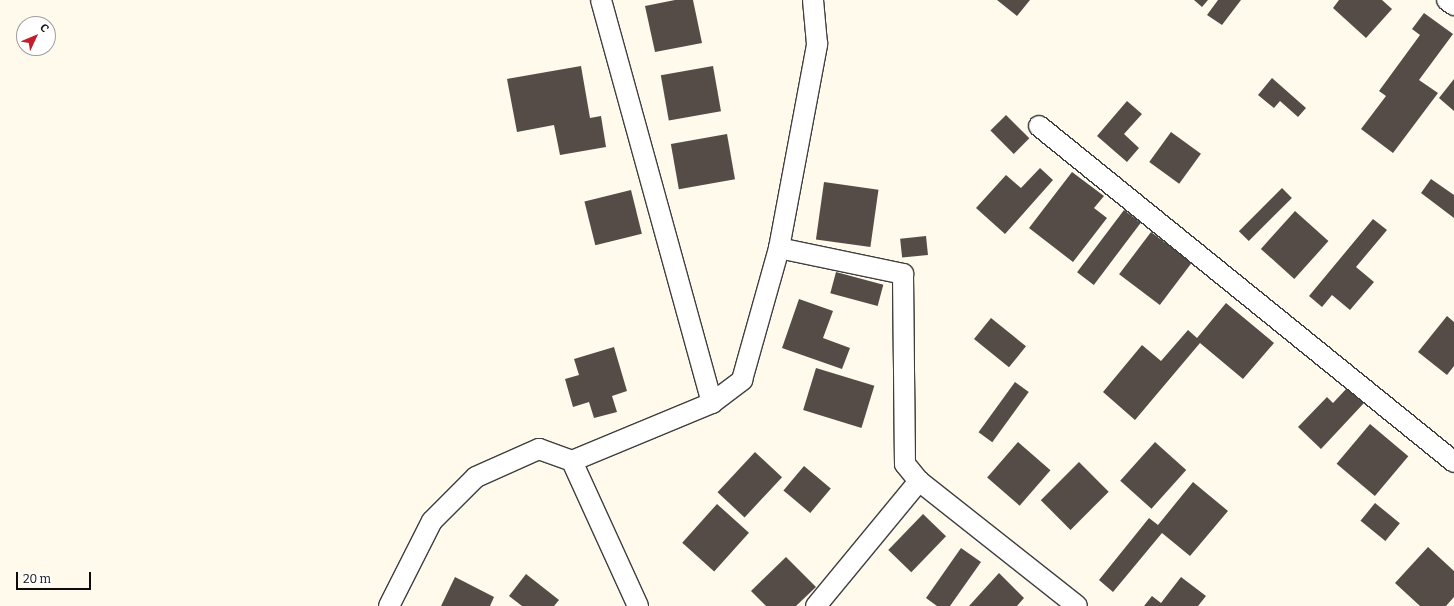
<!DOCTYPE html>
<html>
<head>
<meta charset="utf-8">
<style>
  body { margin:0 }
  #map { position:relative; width:1454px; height:606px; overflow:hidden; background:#fffaeb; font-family:Bitter,serif }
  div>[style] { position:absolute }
  .building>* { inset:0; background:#554c48; transform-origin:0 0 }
  .roads { filter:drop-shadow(1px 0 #3f3f3f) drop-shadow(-1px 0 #3f3f3f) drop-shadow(0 1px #3f3f3f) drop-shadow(0 -1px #3f3f3f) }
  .minor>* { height:20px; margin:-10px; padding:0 10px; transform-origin:10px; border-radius:10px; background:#fff }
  span { translate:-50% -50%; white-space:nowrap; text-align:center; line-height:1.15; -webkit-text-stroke:4px #fff; paint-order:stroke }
  .north { position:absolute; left:16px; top:16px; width:40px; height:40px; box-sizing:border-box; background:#fff; border:1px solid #9e9e9e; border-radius:50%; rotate:46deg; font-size:11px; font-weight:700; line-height:16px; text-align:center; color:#0c0c0c }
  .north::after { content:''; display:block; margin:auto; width:14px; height:18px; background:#c21e2d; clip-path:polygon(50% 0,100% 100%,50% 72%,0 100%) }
  .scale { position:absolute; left:16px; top:572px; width:75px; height:18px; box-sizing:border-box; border:2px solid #0c0c0c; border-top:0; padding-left:5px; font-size:12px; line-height:14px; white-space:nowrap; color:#0c0c0c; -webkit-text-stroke:3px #fff; paint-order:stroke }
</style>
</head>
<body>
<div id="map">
  <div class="building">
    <div style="clip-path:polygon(675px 0,693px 0,702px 43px,655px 52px,645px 6px)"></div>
    <div style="clip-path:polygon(997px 0,1030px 0,1017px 16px)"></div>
    <div style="clip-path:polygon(1194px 0,1208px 0,1202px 7px)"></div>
    <div style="clip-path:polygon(1218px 0,1241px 0,1222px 25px,1207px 15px)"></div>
    <div style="clip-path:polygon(1339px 0,1382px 0,1392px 9px,1366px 38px,1333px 8px)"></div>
    <div style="clip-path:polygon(1424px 13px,1453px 34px,1419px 80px,1438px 93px,1393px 153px,1361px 129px,1386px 96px,1379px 91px,1420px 35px,1412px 29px)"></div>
    <div style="clip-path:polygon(581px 66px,590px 118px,601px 116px,606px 147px,560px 155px,554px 125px,517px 132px,507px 79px)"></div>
    <div style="left:713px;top:66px;width:46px;height:53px;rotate:80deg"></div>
    <div style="clip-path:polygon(1272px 78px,1306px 108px,1298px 117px,1280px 101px,1274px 108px,1258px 95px)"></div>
    <div style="clip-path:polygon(1454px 79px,1454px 111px,1439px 98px)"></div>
    <div style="clip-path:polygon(1127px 101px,1142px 114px,1124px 134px,1139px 148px,1127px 162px,1097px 136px)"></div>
    <div style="left:1006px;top:115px;width:33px;height:22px;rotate:45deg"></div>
    <div style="left:1171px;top:132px;width:37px;height:37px;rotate:36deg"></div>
    <div style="left:727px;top:134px;width:46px;height:57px;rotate:80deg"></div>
    <div style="clip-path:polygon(1040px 168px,1053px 180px,1005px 234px,976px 208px,1006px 175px,1021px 188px)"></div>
    <div style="clip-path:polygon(1072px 172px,1104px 196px,1094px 208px,1107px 218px,1073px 262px,1029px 228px)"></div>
    <div style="clip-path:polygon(1431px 179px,1454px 195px,1454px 218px,1421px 193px)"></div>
    <div style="left:824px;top:182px;width:55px;height:58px;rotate:8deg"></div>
    <div style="left:1282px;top:188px;width:14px;height:61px;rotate:45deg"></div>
    <div style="left:631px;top:190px;width:45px;height:48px;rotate:76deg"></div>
    <div style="left:1124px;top:210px;width:21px;height:78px;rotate:37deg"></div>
    <div style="left:1295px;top:211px;width:45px;height:51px;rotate:42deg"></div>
    <div style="clip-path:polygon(1373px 219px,1387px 230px,1356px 267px,1374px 282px,1350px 310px,1332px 295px,1322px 307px,1309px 296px)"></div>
    <div style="left:1151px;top:232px;width:51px;height:53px;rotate:37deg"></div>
    <div style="left:926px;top:236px;width:19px;height:26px;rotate:84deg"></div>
    <div style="left:836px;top:272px;width:49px;height:22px;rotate:15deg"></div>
    <div style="clip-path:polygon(799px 299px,833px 311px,823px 338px,850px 348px,842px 369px,782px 348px)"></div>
    <div style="clip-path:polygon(1226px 303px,1274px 343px,1243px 379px,1200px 343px,1135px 420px,1103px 392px,1142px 345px,1161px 361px,1188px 330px,1197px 338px)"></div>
    <div style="clip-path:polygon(1447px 316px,1454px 322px,1454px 366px,1447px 375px,1418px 352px)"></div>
    <div style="left:991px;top:318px;width:45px;height:27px;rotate:39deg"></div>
    <div style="clip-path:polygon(614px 347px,627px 391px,612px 396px,617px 412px,594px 418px,589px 402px,573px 407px,565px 379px,579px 375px,574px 359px)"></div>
    <div style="left:816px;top:368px;width:61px;height:44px;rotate:17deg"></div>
    <div style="left:1015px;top:382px;width:17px;height:62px;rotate:36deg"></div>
    <div style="clip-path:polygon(1348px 387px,1364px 403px,1321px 449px,1298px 427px,1327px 397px,1333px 403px)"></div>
    <div style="left:1370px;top:424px;width:50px;height:52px;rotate:40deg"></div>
    <div style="left:1018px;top:442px;width:43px;height:47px;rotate:41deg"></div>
    <div style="left:1155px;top:442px;width:42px;height:52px;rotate:42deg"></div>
    <div style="left:755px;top:452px;width:37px;height:55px;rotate:43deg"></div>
    <div style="left:1079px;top:462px;width:42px;height:54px;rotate:45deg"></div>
    <div style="left:804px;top:466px;width:35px;height:32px;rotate:40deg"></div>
    <div style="clip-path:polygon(1193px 482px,1228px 511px,1190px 556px,1162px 533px,1113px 592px,1099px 580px,1149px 518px,1158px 525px)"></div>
    <div style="left:1375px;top:503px;width:32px;height:23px;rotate:39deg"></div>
    <div style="left:717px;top:504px;width:43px;height:52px;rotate:42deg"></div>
    <div style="left:923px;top:514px;width:32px;height:50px;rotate:44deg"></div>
    <div style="clip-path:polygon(1428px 547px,1454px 571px,1454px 597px,1446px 606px,1420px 606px,1395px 583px)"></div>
    <div style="clip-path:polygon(961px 548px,981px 562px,950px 606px,937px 606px,926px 598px)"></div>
    <div style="clip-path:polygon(786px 557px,816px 587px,796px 606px,766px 606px,751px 591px)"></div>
    <div style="clip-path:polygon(999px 573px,1024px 598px,1017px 606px,969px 606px)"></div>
    <div style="clip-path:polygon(526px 574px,559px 600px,554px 606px,522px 606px,509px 596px)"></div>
    <div style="clip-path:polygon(455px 577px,494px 597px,490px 606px,441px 606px)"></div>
    <div style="clip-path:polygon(1181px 577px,1206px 596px,1198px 606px,1144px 606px,1152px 596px,1161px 603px)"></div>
  </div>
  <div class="roads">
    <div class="minor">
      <div style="left:601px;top:0;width:418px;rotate:74.6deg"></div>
      <div style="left:1447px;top:0;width:9px;rotate:36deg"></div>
      <div style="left:1039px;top:126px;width:534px;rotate:38.99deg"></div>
      <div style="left:779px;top:248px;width:208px;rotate:-79.4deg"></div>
      <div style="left:817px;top:44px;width:44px;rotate:-95.2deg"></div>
      <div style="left:389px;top:606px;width:95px;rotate:-63.2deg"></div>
      <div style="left:432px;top:521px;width:62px;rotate:-45deg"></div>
      <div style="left:476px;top:477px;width:69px;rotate:-24deg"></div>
      <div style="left:539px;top:449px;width:35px;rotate:20deg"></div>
      <div style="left:638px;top:606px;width:159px;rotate:-114.5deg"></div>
      <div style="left:572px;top:461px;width:152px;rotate:-22.5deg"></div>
      <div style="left:712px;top:403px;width:38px;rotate:-37deg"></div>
      <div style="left:742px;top:380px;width:137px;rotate:-74.3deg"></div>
      <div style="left:779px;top:248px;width:127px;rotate:11.8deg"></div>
      <div style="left:903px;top:274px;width:190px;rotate:89.4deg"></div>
      <div style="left:905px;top:464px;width:22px;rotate:51deg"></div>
      <div style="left:919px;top:481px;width:201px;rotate:38.3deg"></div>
      <div style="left:816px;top:606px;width:162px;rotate:-50.5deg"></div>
    </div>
  </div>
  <div class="north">С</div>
  <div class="scale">20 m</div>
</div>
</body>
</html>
